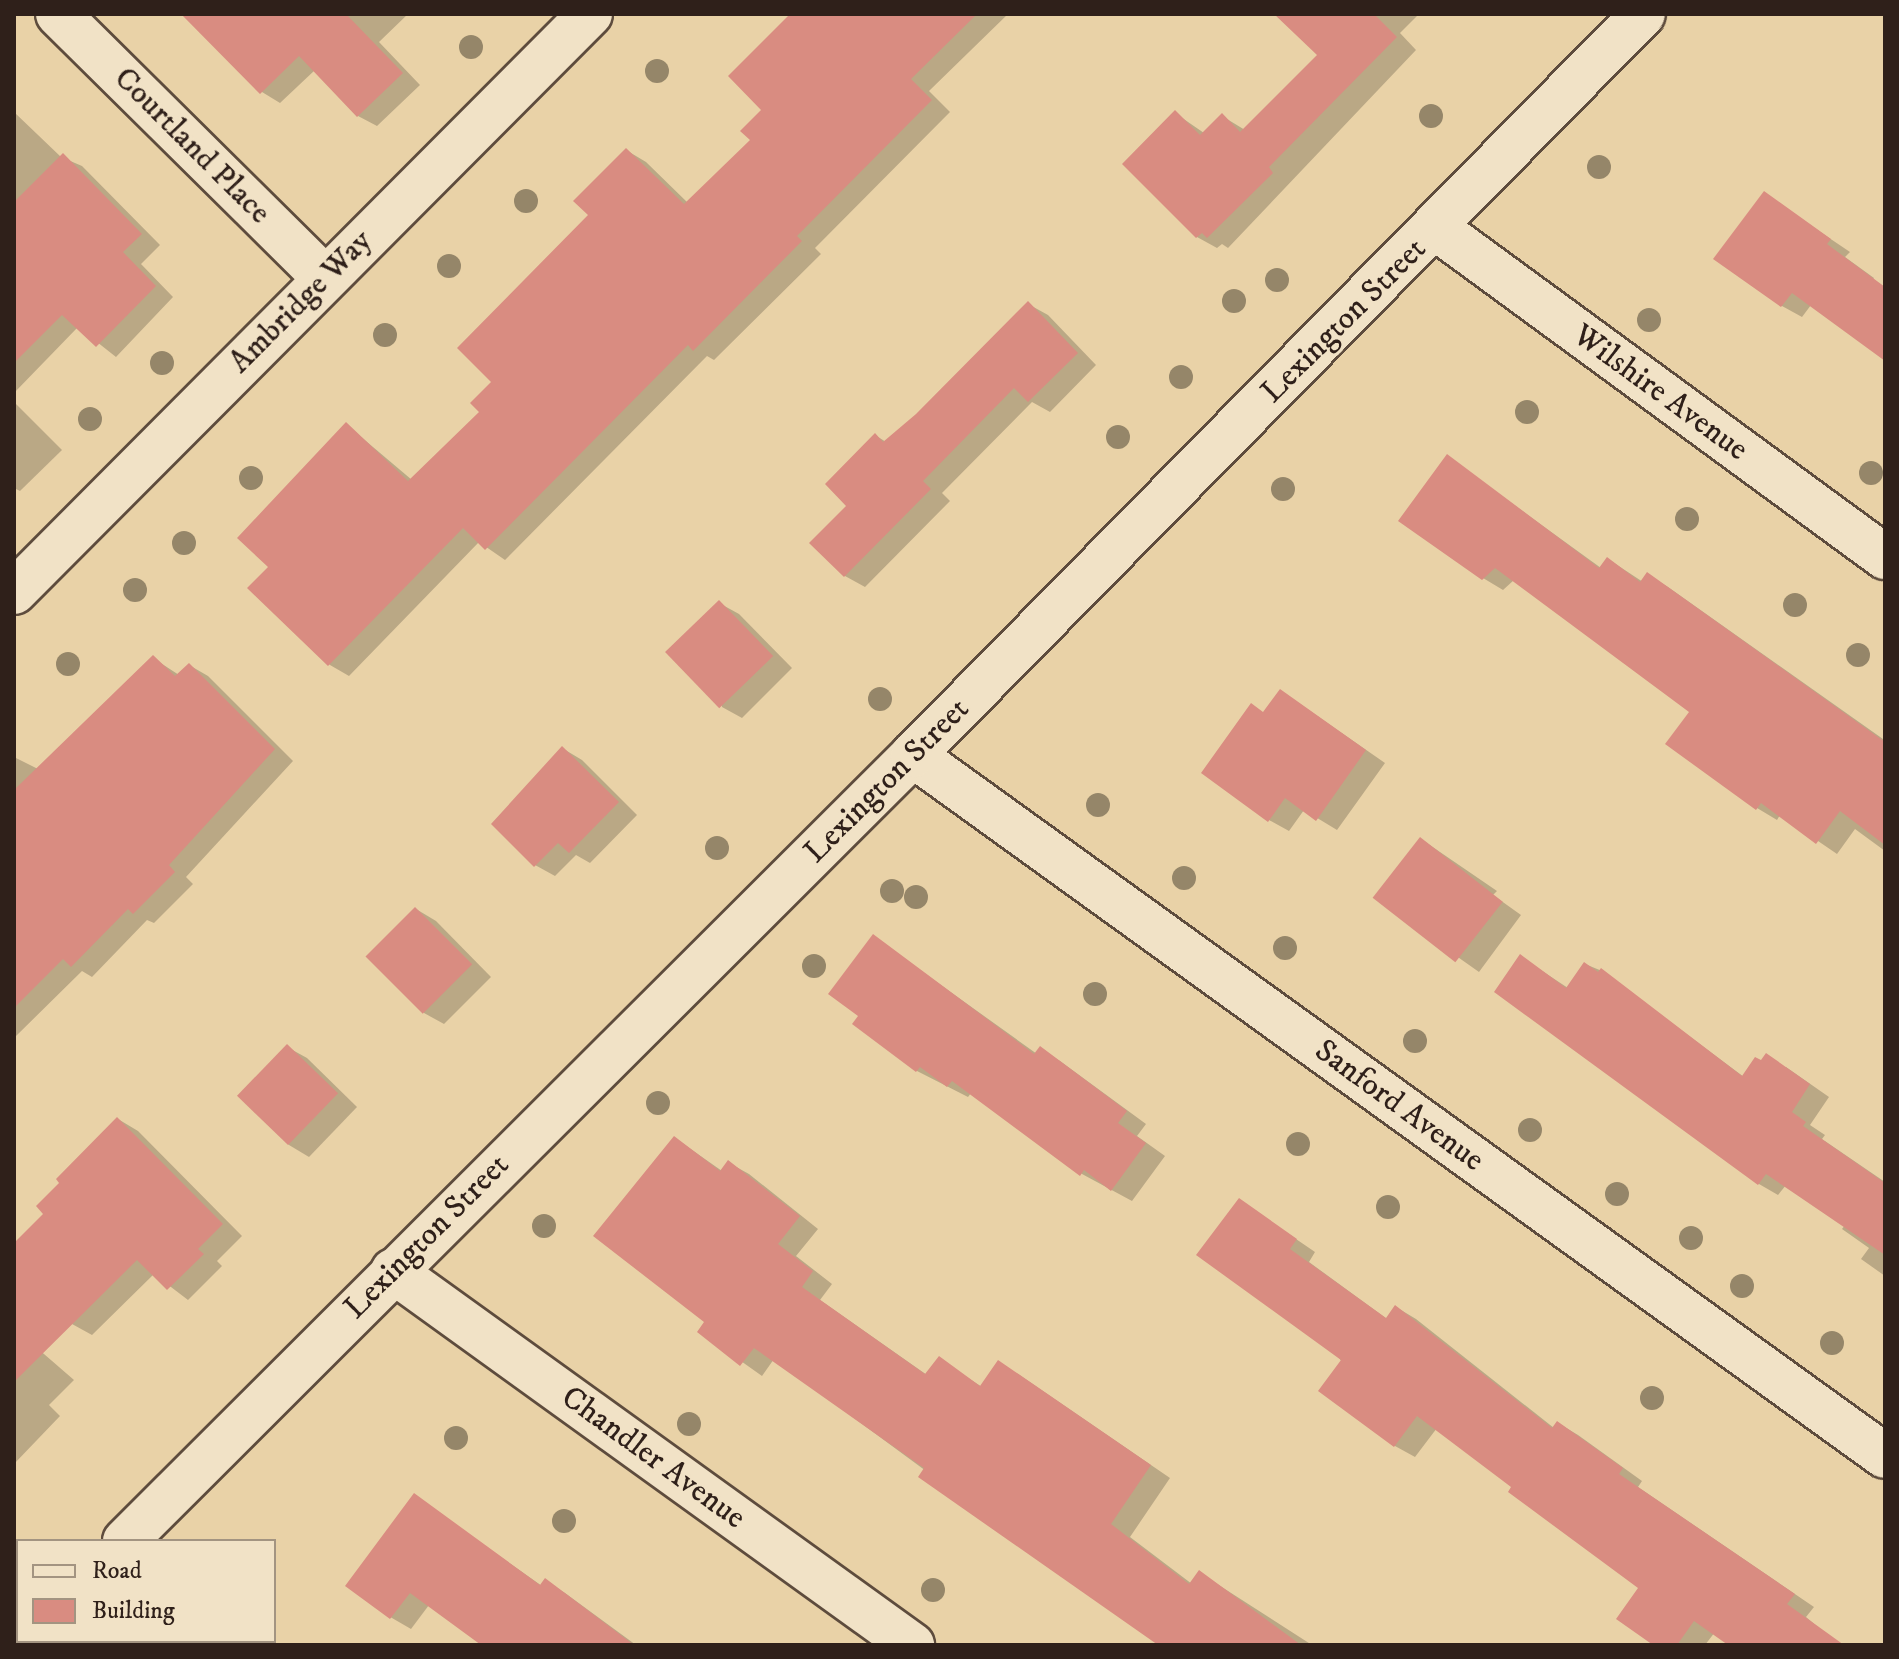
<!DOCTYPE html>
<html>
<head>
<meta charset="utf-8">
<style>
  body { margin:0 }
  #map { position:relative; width:1899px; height:1659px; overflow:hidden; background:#e9d2a7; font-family:"IM FELL DW Pica",serif }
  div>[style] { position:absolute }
  .shadow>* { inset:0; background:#0003 }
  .building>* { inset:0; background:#d98c81; transform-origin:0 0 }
  .roads { filter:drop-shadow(2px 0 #5e4c3d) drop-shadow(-2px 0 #5e4c3d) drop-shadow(0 2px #5e4c3d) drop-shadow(0 -2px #5e4c3d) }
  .minor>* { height:44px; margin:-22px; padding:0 22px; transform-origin:22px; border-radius:22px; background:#f1e2c6 }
  .trees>* { width:24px; height:24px; margin:-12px; border-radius:50%; background:#958669 }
  span { translate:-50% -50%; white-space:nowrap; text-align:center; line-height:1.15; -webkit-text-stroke:6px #f1e2c6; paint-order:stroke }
  .street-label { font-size:32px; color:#2f201a }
  .frame { position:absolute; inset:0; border:16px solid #2f201a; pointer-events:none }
  .legend { position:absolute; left:16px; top:1539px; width:260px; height:104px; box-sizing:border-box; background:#f1e2c6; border:2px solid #a39481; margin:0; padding:10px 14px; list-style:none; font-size:24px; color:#2f201a }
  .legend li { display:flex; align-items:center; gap:16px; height:40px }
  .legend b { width:40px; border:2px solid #a39481 }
</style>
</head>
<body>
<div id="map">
  <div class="shadow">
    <div style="clip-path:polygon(199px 14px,408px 14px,379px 42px,420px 85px,377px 126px,358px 116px,315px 70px,280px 103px,262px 92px)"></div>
    <div style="clip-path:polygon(793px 14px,1008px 14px,929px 91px,950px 112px,815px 248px,821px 254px,714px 360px,707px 356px,505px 560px,479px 542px,349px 676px,330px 665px,250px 588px,271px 567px,347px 425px,412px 480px,482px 412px,626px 150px,646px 162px,688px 203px,752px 140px)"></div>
    <div style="clip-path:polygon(1309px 14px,1419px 14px,1400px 33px,1416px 50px,1228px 248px,1222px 244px,1217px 248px,1197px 237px,1175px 113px,1204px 133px,1222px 116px,1245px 130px,1320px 55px)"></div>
    <div style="clip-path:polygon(14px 112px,61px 157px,82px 166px,160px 245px,141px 264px,173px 297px,116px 357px,78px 327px,14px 393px)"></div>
    <div style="clip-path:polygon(1764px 194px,1850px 252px,1845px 257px,1874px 278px,1841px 323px,1811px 305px,1802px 317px,1782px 306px)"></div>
    <div style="clip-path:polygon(1028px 304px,1048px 315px,1096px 365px,1050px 412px,1032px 402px,942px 493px,950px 501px,865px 587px,845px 576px,849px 506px,875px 435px,886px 442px,917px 415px)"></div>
    <div style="clip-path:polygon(14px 402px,62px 450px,20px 491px,14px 488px)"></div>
    <div style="clip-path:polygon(1448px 457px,1601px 568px,1608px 559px,1643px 582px,1648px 575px,1668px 587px,1883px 739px,1885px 851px,1855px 829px,1837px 854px,1780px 815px,1777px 820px,1757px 808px,1692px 711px,1514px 580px,1503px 590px,1483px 578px)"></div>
    <div style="clip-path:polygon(719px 603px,739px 614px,792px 668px,742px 718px,722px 707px)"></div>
    <div style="clip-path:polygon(153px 658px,179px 675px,189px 665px,208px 676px,293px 761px,186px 877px,193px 884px,154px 923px,147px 920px,92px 977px,82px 971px,14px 1038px,14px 757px,38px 769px)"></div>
    <div style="clip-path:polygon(1300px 704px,1385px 763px,1337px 830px,1304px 810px,1289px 831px,1269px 820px,1265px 714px)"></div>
    <div style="clip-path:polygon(562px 748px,582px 760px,637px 815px,590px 863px,576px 855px,555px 876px,535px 865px)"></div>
    <div style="clip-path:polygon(1421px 839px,1497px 891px,1493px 895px,1521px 915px,1479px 972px,1377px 900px)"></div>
    <div style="clip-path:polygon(416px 909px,436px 921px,491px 977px,444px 1024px,424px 1013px)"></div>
    <div style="clip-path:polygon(874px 937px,1037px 1054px,1040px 1049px,1060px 1061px,1146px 1124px,1137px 1136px,1165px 1156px,1132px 1201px,1082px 1174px,971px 1093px,968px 1097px,917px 1071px,861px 1016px)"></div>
    <div style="clip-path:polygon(1521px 957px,1568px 988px,1585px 964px,1602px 971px,1744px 1077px,1786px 1067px,1829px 1097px,1810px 1125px,1825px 1135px,1822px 1139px,1885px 1182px,1885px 1276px,1861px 1259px,1869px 1248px,1842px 1229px,1845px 1225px,1786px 1185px,1778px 1195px,1759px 1184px)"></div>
    <div style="clip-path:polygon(287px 1047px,307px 1058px,357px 1107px,309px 1157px,289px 1145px,240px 1096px)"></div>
    <div style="clip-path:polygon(118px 1119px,138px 1131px,242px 1236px,217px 1261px,222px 1266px,188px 1300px,154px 1274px,92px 1335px,72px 1324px,14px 1246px,46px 1214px)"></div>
    <div style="clip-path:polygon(675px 1138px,722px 1171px,729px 1163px,749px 1174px,818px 1229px,796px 1256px,832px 1284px,820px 1300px,927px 1375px,939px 1359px,982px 1387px,1018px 1374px,1170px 1478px,1130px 1537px,1192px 1584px,1200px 1573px,1312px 1645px,1162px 1645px,774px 1359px,762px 1376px,700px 1332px,707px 1322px)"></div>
    <div style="clip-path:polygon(1239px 1200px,1315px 1252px,1309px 1262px,1387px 1319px,1396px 1307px,1416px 1319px,1554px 1428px,1558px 1423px,1578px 1435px,1642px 1481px,1638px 1487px,1814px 1607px,1806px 1617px,1839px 1645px,1735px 1645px,1715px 1632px,1705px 1645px,1656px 1645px,1641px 1587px,1514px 1486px,1437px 1428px,1415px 1457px,1395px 1446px)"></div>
    <div style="clip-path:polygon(14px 1328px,74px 1380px,49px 1405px,60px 1416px,14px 1464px)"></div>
    <div style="clip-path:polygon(414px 1496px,542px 1586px,545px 1581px,565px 1593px,636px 1645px,485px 1645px,429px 1605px,411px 1629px,392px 1618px,347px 1586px)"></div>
  </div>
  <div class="building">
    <div style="clip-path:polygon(181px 14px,346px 14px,403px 73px,357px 117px,299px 56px,260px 94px)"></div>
    <div style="clip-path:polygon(790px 14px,977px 14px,911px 79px,932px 100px,797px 236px,802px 241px,693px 351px,688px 345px,485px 550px,463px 528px,328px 666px,247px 588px,268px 567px,237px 538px,346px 422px,408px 481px,479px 412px,470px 403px,491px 382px,457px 348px,588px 215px,573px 201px,626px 148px,684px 204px,750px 140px,740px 131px,761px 110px,728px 76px)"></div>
    <div style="clip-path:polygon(1274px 14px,1374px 14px,1397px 37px,1269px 167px,1273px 173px,1207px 238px,1202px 233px,1196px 238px,1122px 164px,1175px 110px,1200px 135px,1222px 113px,1240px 132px,1317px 55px)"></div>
    <div style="clip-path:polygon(63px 153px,142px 234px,123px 252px,156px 286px,96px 347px,62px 315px,14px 363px,14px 202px)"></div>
    <div style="clip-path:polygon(1764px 191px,1831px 239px,1827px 244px,1885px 287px,1885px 361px,1792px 293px,1781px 307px,1713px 259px)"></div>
    <div style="clip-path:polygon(1028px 301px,1078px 353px,1028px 402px,1014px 388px,923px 481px,931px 489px,844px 577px,809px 543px,846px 506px,825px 484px,875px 433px,883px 442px,916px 414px)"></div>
    <div style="clip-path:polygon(1447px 454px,1599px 568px,1607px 557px,1640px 582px,1647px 572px,1885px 742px,1885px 845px,1840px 811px,1816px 844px,1761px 803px,1756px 810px,1665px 744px,1689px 712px,1495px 568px,1482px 580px,1398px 521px)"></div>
    <div style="left:719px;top:600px;width:78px;height:75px;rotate:46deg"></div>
    <div style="clip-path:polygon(153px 655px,175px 676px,189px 663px,275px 749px,169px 865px,175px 872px,133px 914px,128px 909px,71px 967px,63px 959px,14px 1008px,14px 790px)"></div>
    <div style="clip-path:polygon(1280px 689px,1366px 750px,1316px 821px,1285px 798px,1268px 822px,1201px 773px,1251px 703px,1263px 712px)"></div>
    <div style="clip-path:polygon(562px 746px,619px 802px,569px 853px,558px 843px,534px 867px,491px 824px)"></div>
    <div style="left:1420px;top:837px;width:105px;height:77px;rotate:38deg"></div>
    <div style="left:415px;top:907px;width:81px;height:70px;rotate:45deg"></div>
    <div style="clip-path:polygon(873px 934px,1034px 1054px,1040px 1046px,1127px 1111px,1118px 1123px,1146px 1143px,1111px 1191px,1084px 1170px,1080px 1176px,952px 1081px,947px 1087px,920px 1067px,916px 1072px,852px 1024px,858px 1016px,828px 994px)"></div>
    <div style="clip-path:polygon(1520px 954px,1566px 988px,1584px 962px,1598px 972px,1601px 968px,1742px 1076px,1755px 1057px,1761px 1060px,1766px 1053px,1810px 1084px,1792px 1112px,1806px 1122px,1803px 1126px,1885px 1183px,1885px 1255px,1766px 1174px,1758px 1185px,1494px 992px)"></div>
    <div style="left:287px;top:1044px;width:71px;height:72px;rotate:44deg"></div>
    <div style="clip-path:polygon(117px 1117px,223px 1224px,198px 1249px,204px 1254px,167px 1290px,137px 1260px,14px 1382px,14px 1243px,43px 1214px,36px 1206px,59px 1183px,56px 1179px)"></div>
    <div style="clip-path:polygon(674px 1136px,720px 1171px,728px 1160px,800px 1216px,778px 1244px,813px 1271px,802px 1287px,925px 1374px,939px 1356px,980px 1386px,998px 1360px,1151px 1465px,1111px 1524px,1189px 1584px,1199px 1570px,1301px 1645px,1158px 1645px,918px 1477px,924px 1468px,754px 1348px,740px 1366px,697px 1332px,704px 1322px,593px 1236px)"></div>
    <div style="clip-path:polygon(1239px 1198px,1297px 1239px,1290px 1249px,1386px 1318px,1395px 1305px,1552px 1428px,1557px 1421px,1623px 1468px,1619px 1474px,1795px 1594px,1787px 1604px,1844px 1645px,1728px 1645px,1694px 1621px,1677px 1645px,1653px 1645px,1616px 1619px,1638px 1588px,1508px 1492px,1511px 1487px,1417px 1416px,1394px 1447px,1318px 1391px,1341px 1360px,1196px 1255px)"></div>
    <div style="clip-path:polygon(414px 1493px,540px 1585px,545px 1578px,634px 1645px,481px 1645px,410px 1593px,390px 1619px,345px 1586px)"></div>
  </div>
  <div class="roads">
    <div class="minor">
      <div style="left:58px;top:14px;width:375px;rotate:44.7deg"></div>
      <div style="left:1436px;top:228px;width:557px;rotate:36.23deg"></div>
      <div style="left:14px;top:592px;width:816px;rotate:-45.1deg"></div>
      <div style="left:913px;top:755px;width:1198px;rotate:35.8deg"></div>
      <div style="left:393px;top:1271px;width:640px;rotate:35.78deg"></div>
      <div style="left:125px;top:1541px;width:1113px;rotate:-44.93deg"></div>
      <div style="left:913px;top:755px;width:1040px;rotate:-45.43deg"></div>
      <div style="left:22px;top:1645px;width:6px;rotate:-45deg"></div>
    </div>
  </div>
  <div class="trees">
    <div style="left:471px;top:47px"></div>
    <div style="left:657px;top:71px"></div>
    <div style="left:1431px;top:116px"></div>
    <div style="left:1599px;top:167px"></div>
    <div style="left:526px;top:201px"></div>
    <div style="left:449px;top:266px"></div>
    <div style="left:1277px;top:280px"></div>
    <div style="left:1234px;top:301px"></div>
    <div style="left:1649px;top:320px"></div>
    <div style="left:385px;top:335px"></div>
    <div style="left:162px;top:363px"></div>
    <div style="left:1181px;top:377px"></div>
    <div style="left:1527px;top:412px"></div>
    <div style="left:90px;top:419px"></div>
    <div style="left:1118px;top:437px"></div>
    <div style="left:1871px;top:473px"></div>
    <div style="left:251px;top:478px"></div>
    <div style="left:1283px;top:489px"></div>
    <div style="left:1687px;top:519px"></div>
    <div style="left:184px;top:543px"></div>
    <div style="left:135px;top:590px"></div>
    <div style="left:1795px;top:605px"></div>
    <div style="left:1858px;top:655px"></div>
    <div style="left:68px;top:664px"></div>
    <div style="left:880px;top:699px"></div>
    <div style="left:1098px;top:805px"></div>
    <div style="left:717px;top:848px"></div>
    <div style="left:1184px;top:878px"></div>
    <div style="left:892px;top:891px"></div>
    <div style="left:916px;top:897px"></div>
    <div style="left:1285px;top:948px"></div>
    <div style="left:814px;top:966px"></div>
    <div style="left:1095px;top:994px"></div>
    <div style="left:1415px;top:1041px"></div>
    <div style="left:658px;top:1103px"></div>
    <div style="left:1530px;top:1130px"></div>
    <div style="left:1298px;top:1144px"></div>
    <div style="left:1617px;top:1194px"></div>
    <div style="left:1388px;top:1207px"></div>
    <div style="left:544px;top:1226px"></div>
    <div style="left:1691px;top:1238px"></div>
    <div style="left:1742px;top:1286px"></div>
    <div style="left:1832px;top:1343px"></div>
    <div style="left:1652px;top:1398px"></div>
    <div style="left:689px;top:1424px"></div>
    <div style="left:456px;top:1438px"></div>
    <div style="left:564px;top:1521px"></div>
    <div style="left:933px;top:1590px"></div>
  </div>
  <div class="street-label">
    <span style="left:192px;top:146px;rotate:45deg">Courtland Place</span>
    <span style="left:301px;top:302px;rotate:-45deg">Ambridge Way</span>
    <span style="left:1344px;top:321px;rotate:-45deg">Lexington Street</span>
    <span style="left:1660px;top:393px;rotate:36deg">Wilshire Avenue</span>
    <span style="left:887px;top:781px;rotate:-45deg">Lexington Street</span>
    <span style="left:1399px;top:1106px;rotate:36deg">Sanford Avenue</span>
    <span style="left:427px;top:1237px;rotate:-45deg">Lexington Street</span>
    <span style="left:653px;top:1458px;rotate:36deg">Chandler Avenue</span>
  </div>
  <div class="frame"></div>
  <ul class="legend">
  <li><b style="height:10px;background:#f1e2c6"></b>Road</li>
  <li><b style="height:22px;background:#d98c81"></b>Building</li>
  </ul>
</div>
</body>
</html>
